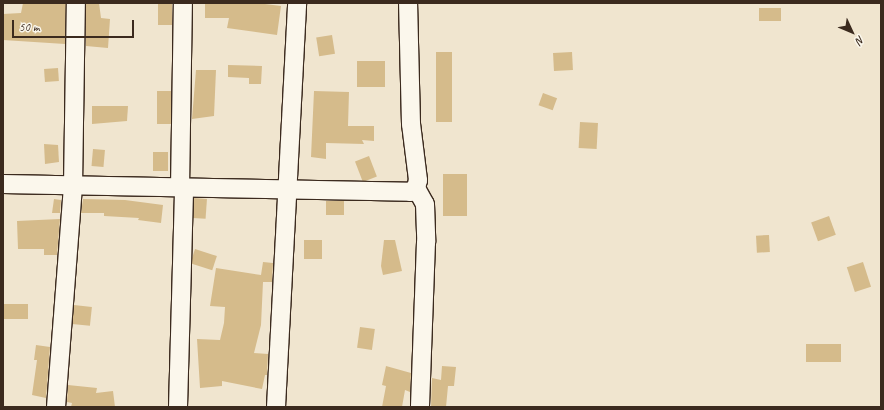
<!DOCTYPE html>
<html>
<head>
<meta charset="utf-8">
<style>
  body { margin:0 }
  #map { position:relative; width:884px; height:410px; overflow:hidden; background:#f0e5cf; font-family:Caveat,sans-serif }
  div>[style] { position:absolute }
  .building>* { inset:0; background:#d5bb8b; transform-origin:0 0 }
  .roads { filter:drop-shadow(1px 0 #3b2a1e) drop-shadow(-1px 0 #3b2a1e) drop-shadow(0 1px #3b2a1e) drop-shadow(0 -1px #3b2a1e) }
  .street>* { height:18px; margin:-9px; padding:0 9px; transform-origin:9px; border-radius:9px; background:#fbf7ec }
  span { translate:-50% -50%; white-space:nowrap; text-align:center; line-height:1.15; -webkit-text-stroke:3px #fbf7ec; paint-order:stroke }
  .frame { position:absolute; inset:0; border:4px solid #3b2a1e; pointer-events:none }
  .north { position:absolute; left:832px; top:12px; width:40px; height:40px; -webkit-text-stroke:3px #fbf7ec; paint-order:stroke; rotate:134deg; font-size:11px; font-weight:700; line-height:16px; text-align:center; color:#3b2a1e }
  .north::after { content:''; display:block; margin:auto; width:14px; height:18px; background:#3b2a1e; clip-path:polygon(50% 0,100% 100%,50% 72%,0 100%) }
  .scale { position:absolute; left:12px; top:20px; width:122px; height:18px; box-sizing:border-box; border:2px solid #3b2a1e; border-top:0; padding-left:5px; font-size:12px; line-height:14px; white-space:nowrap; color:#3b2a1e; -webkit-text-stroke:3px #fbf7ec; paint-order:stroke }
</style>
</head>
<body>
<div id="map">
  <div class="building">
    <div style="clip-path:polygon(23px 3px,66px 3px,65px 44px,3px 40px,3px 14px,21px 13px)"></div>
    <div style="clip-path:polygon(86px 3px,99px 3px,101px 18px,110px 19px,108px 48px,86px 46px)"></div>
    <div style="left:158px;top:3px;width:14px;height:22px"></div>
    <div style="clip-path:polygon(205px 3px,257px 3px,281px 6px,277px 35px,227px 28px,229px 18px,205px 18px)"></div>
    <div style="left:781px;top:8px;width:13px;height:22px;rotate:90deg"></div>
    <div style="left:332px;top:35px;width:19px;height:16px;rotate:81deg"></div>
    <div style="left:436px;top:52px;width:16px;height:70px"></div>
    <div style="left:572px;top:52px;width:18px;height:19px;rotate:87deg"></div>
    <div style="left:357px;top:61px;width:28px;height:26px"></div>
    <div style="clip-path:polygon(228px 65px,262px 66px,261px 84px,249px 84px,249px 78px,228px 77px)"></div>
    <div style="left:58px;top:68px;width:13px;height:14px;rotate:86deg"></div>
    <div style="clip-path:polygon(196px 70px,216px 70px,214px 116px,192px 119px)"></div>
    <div style="left:157px;top:91px;width:14px;height:33px"></div>
    <div style="clip-path:polygon(314px 91px,349px 92px,348px 126px,374px 126px,374px 141px,362px 140px,364px 144px,326px 143px,326px 159px,311px 157px)"></div>
    <div style="left:543px;top:93px;width:15px;height:13px;rotate:20deg"></div>
    <div style="clip-path:polygon(92px 106px,128px 106px,127px 121px,92px 124px)"></div>
    <div style="left:580px;top:122px;width:18px;height:26px;rotate:3deg"></div>
    <div style="clip-path:polygon(44px 144px,58px 145px,59px 162px,45px 164px)"></div>
    <div style="left:93px;top:149px;width:12px;height:17px;rotate:5deg"></div>
    <div style="left:153px;top:152px;width:15px;height:19px"></div>
    <div style="left:369px;top:156px;width:22px;height:15px;rotate:69deg"></div>
    <div style="left:443px;top:174px;width:24px;height:42px"></div>
    <div style="left:194px;top:198px;width:13px;height:20px;rotate:4deg"></div>
    <div style="clip-path:polygon(54px 199px,61px 200px,60px 213px,52px 213px)"></div>
    <div style="clip-path:polygon(83px 199px,125px 200px,163px 205px,161px 223px,138px 220px,139px 218px,104px 216px,104px 213px,81px 213px)"></div>
    <div style="left:326px;top:201px;width:18px;height:14px"></div>
    <div style="left:829px;top:216px;width:20px;height:19px;rotate:70deg"></div>
    <div style="clip-path:polygon(60px 219px,57px 255px,44px 255px,44px 249px,18px 249px,17px 221px)"></div>
    <div style="left:769px;top:235px;width:17px;height:13px;rotate:87deg"></div>
    <div style="left:304px;top:240px;width:18px;height:19px"></div>
    <div style="clip-path:polygon(384px 240px,395px 240px,402px 271px,383px 275px,381px 266px)"></div>
    <div style="left:195px;top:249px;width:23px;height:15px;rotate:18deg"></div>
    <div style="clip-path:polygon(263px 262px,273px 263px,272px 282px,263px 282px,261px 325px,254px 353px,268px 354px,267px 375px,265px 375px,262px 389px,222px 381px,222px 386px,200px 388px,197px 339px,220px 340px,224px 323px,225px 307px,210px 306px,216px 268px,261px 275px)"></div>
    <div style="left:863px;top:262px;width:26px;height:17px;rotate:72deg"></div>
    <div style="left:3px;top:304px;width:25px;height:15px"></div>
    <div style="left:74px;top:305px;width:18px;height:19px;rotate:6deg"></div>
    <div style="left:360px;top:327px;width:15px;height:21px;rotate:8deg"></div>
    <div style="left:841px;top:344px;width:18px;height:35px;rotate:90deg"></div>
    <div style="clip-path:polygon(36px 345px,50px 347px,46px 398px,32px 395px,37px 360px,34px 360px)"></div>
    <div style="clip-path:polygon(386px 366px,411px 373px,410px 392px,405px 390px,402px 407px,382px 407px,386px 386px,382px 385px)"></div>
    <div style="clip-path:polygon(442px 366px,456px 367px,454px 386px,448px 386px,446px 407px,431px 407px,432px 378px,441px 380px)"></div>
    <div style="clip-path:polygon(68px 385px,97px 388px,96px 393px,113px 391px,115px 407px,71px 407px,72px 403px,67px 402px)"></div>
  </div>
  <div class="roads">
    <div class="street">
      <div style="left:3px;top:184px;width:407px;rotate:1.1deg"></div>
      <div style="left:410px;top:192px;width:7px;rotate:-34deg"></div>
      <div style="left:416px;top:188px;width:8px;rotate:-76deg"></div>
      <div style="left:418px;top:180px;width:56px;rotate:-97.1deg"></div>
      <div style="left:411px;top:124px;width:121px;rotate:-91.4deg"></div>
      <div style="left:180px;top:188px;width:185px;rotate:-89.1deg"></div>
      <div style="left:416px;top:188px;width:18px;rotate:61deg"></div>
      <div style="left:425px;top:204px;width:38px;rotate:88deg"></div>
      <div style="left:426px;top:242px;width:165px;rotate:92.1deg"></div>
      <div style="left:56px;top:407px;width:222px;rotate:-85.6deg"></div>
      <div style="left:73px;top:186px;width:183px;rotate:-89.1deg"></div>
      <div style="left:178px;top:407px;width:219px;rotate:-88.4deg"></div>
      <div style="left:276px;top:407px;width:405px;rotate:-87deg"></div>
    </div>
  </div>
  <div class="frame"></div>
  <div class="north">N</div>
  <div class="scale">50 m</div>
</div>
</body>
</html>
